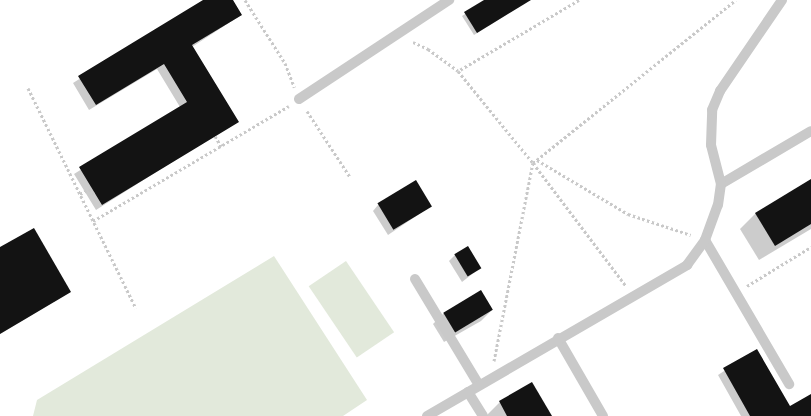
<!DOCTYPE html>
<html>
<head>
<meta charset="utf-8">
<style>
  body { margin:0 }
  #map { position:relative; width:811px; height:416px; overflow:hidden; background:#fff; font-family:"Exo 2",sans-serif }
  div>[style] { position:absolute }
  .green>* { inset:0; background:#e2e9db; transform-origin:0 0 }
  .shadow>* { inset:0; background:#0003 }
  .building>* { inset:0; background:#131313; transform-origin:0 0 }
  .path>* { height:3px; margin-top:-1.5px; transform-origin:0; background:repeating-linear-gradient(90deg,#c9c9c9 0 2.5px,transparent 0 5px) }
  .lane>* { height:10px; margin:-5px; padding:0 5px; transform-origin:5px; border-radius:5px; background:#c9c9c9 }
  span { translate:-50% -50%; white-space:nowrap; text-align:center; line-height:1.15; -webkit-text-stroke:5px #fff; paint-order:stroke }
</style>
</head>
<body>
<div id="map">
  <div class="green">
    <div style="clip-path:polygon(274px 256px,367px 400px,343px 416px,33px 416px,37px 400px)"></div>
    <div style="left:346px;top:261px;width:86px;height:45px;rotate:56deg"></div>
  </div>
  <div class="shadow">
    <div style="clip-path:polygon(205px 0,232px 0,241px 15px,192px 47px,237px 121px,96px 210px,74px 174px,180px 107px,157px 69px,89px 110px,73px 83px)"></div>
    <div style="clip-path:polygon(487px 0,530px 0,474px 35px,462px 16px)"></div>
    <div style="clip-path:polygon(811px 180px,811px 229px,759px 260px,740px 229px,755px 214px)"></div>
    <div style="clip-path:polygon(378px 205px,431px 206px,388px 235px,373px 211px)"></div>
    <div style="clip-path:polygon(0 249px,70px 292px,0 334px)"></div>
    <div style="clip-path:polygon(455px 255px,480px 268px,462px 282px,449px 261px)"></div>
    <div style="clip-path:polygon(492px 310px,481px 321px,444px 342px,433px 324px,444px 313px)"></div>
    <div style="clip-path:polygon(756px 350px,789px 408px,811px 395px,811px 416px,741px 416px,718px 375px)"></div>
    <div style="clip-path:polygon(531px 384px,551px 416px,486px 416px,500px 402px)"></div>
  </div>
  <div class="building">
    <div style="clip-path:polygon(203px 0,233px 0,242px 15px,192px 45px,239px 122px,102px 205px,79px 167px,187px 102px,164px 64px,96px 105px,78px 76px)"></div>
    <div style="clip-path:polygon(484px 0,531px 0,477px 33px,464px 12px)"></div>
    <div style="clip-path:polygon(811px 179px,811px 224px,775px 246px,755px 213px)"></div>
    <div style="left:416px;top:180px;width:31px;height:45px;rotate:59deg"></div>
    <div style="clip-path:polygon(34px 228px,71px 292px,0 334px,0 247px)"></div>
    <div style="left:468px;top:246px;width:26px;height:16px;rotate:59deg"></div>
    <div style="left:481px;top:290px;width:23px;height:44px;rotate:59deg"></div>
    <div style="clip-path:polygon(757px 349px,790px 406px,811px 394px,811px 416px,750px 416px,723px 368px)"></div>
    <div style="clip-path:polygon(532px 382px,552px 416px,507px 416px,499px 401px)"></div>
  </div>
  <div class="path">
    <div style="left:245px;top:0;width:75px;rotate:57.6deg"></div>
    <div style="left:285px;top:63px;width:26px;rotate:69deg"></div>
    <div style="left:579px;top:0;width:140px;rotate:149.6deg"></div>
    <div style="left:458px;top:71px;width:119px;rotate:50.8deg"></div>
    <div style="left:533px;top:163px;width:260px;rotate:-38.8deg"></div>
    <div style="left:413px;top:42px;width:17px;rotate:25deg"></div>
    <div style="left:428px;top:49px;width:37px;rotate:36deg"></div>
    <div style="left:28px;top:88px;width:245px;rotate:63.9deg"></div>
    <div style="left:307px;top:111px;width:79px;rotate:56.9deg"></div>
    <div style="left:215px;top:136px;width:12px;rotate:59deg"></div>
    <div style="left:537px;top:160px;width:106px;rotate:30.7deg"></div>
    <div style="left:628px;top:214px;width:66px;rotate:18.4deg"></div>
    <div style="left:80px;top:194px;width:10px;rotate:-29deg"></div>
    <div style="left:89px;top:189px;width:7px;rotate:45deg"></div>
    <div style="left:93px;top:221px;width:227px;rotate:-30.4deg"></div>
    <div style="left:747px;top:286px;width:75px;rotate:-31.4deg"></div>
    <div style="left:494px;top:361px;width:202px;rotate:-78.9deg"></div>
    <div style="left:533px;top:163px;width:154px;rotate:52.9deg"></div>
  </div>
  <div class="lane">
    <div style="left:299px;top:99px;width:180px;rotate:-33.4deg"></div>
    <div style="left:721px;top:184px;width:104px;rotate:-30.5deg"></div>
    <div style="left:705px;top:240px;width:167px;rotate:59.7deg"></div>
    <div style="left:415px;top:279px;width:124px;rotate:58.9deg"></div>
    <div style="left:558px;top:338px;width:90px;rotate:60deg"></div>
    <div style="left:468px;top:392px;width:28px;rotate:58deg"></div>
    <div style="left:427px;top:416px;width:301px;rotate:-30.1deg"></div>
    <div style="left:687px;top:265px;width:31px;rotate:-54deg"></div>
    <div style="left:705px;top:240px;width:37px;rotate:-70deg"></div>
    <div style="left:718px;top:205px;width:21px;rotate:-82deg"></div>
    <div style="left:721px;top:184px;width:40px;rotate:-104.4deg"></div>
    <div style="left:711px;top:145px;width:35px;rotate:-88deg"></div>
    <div style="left:712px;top:110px;width:21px;rotate:-67deg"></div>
    <div style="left:720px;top:91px;width:110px;rotate:-55.7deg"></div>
  </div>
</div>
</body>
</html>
